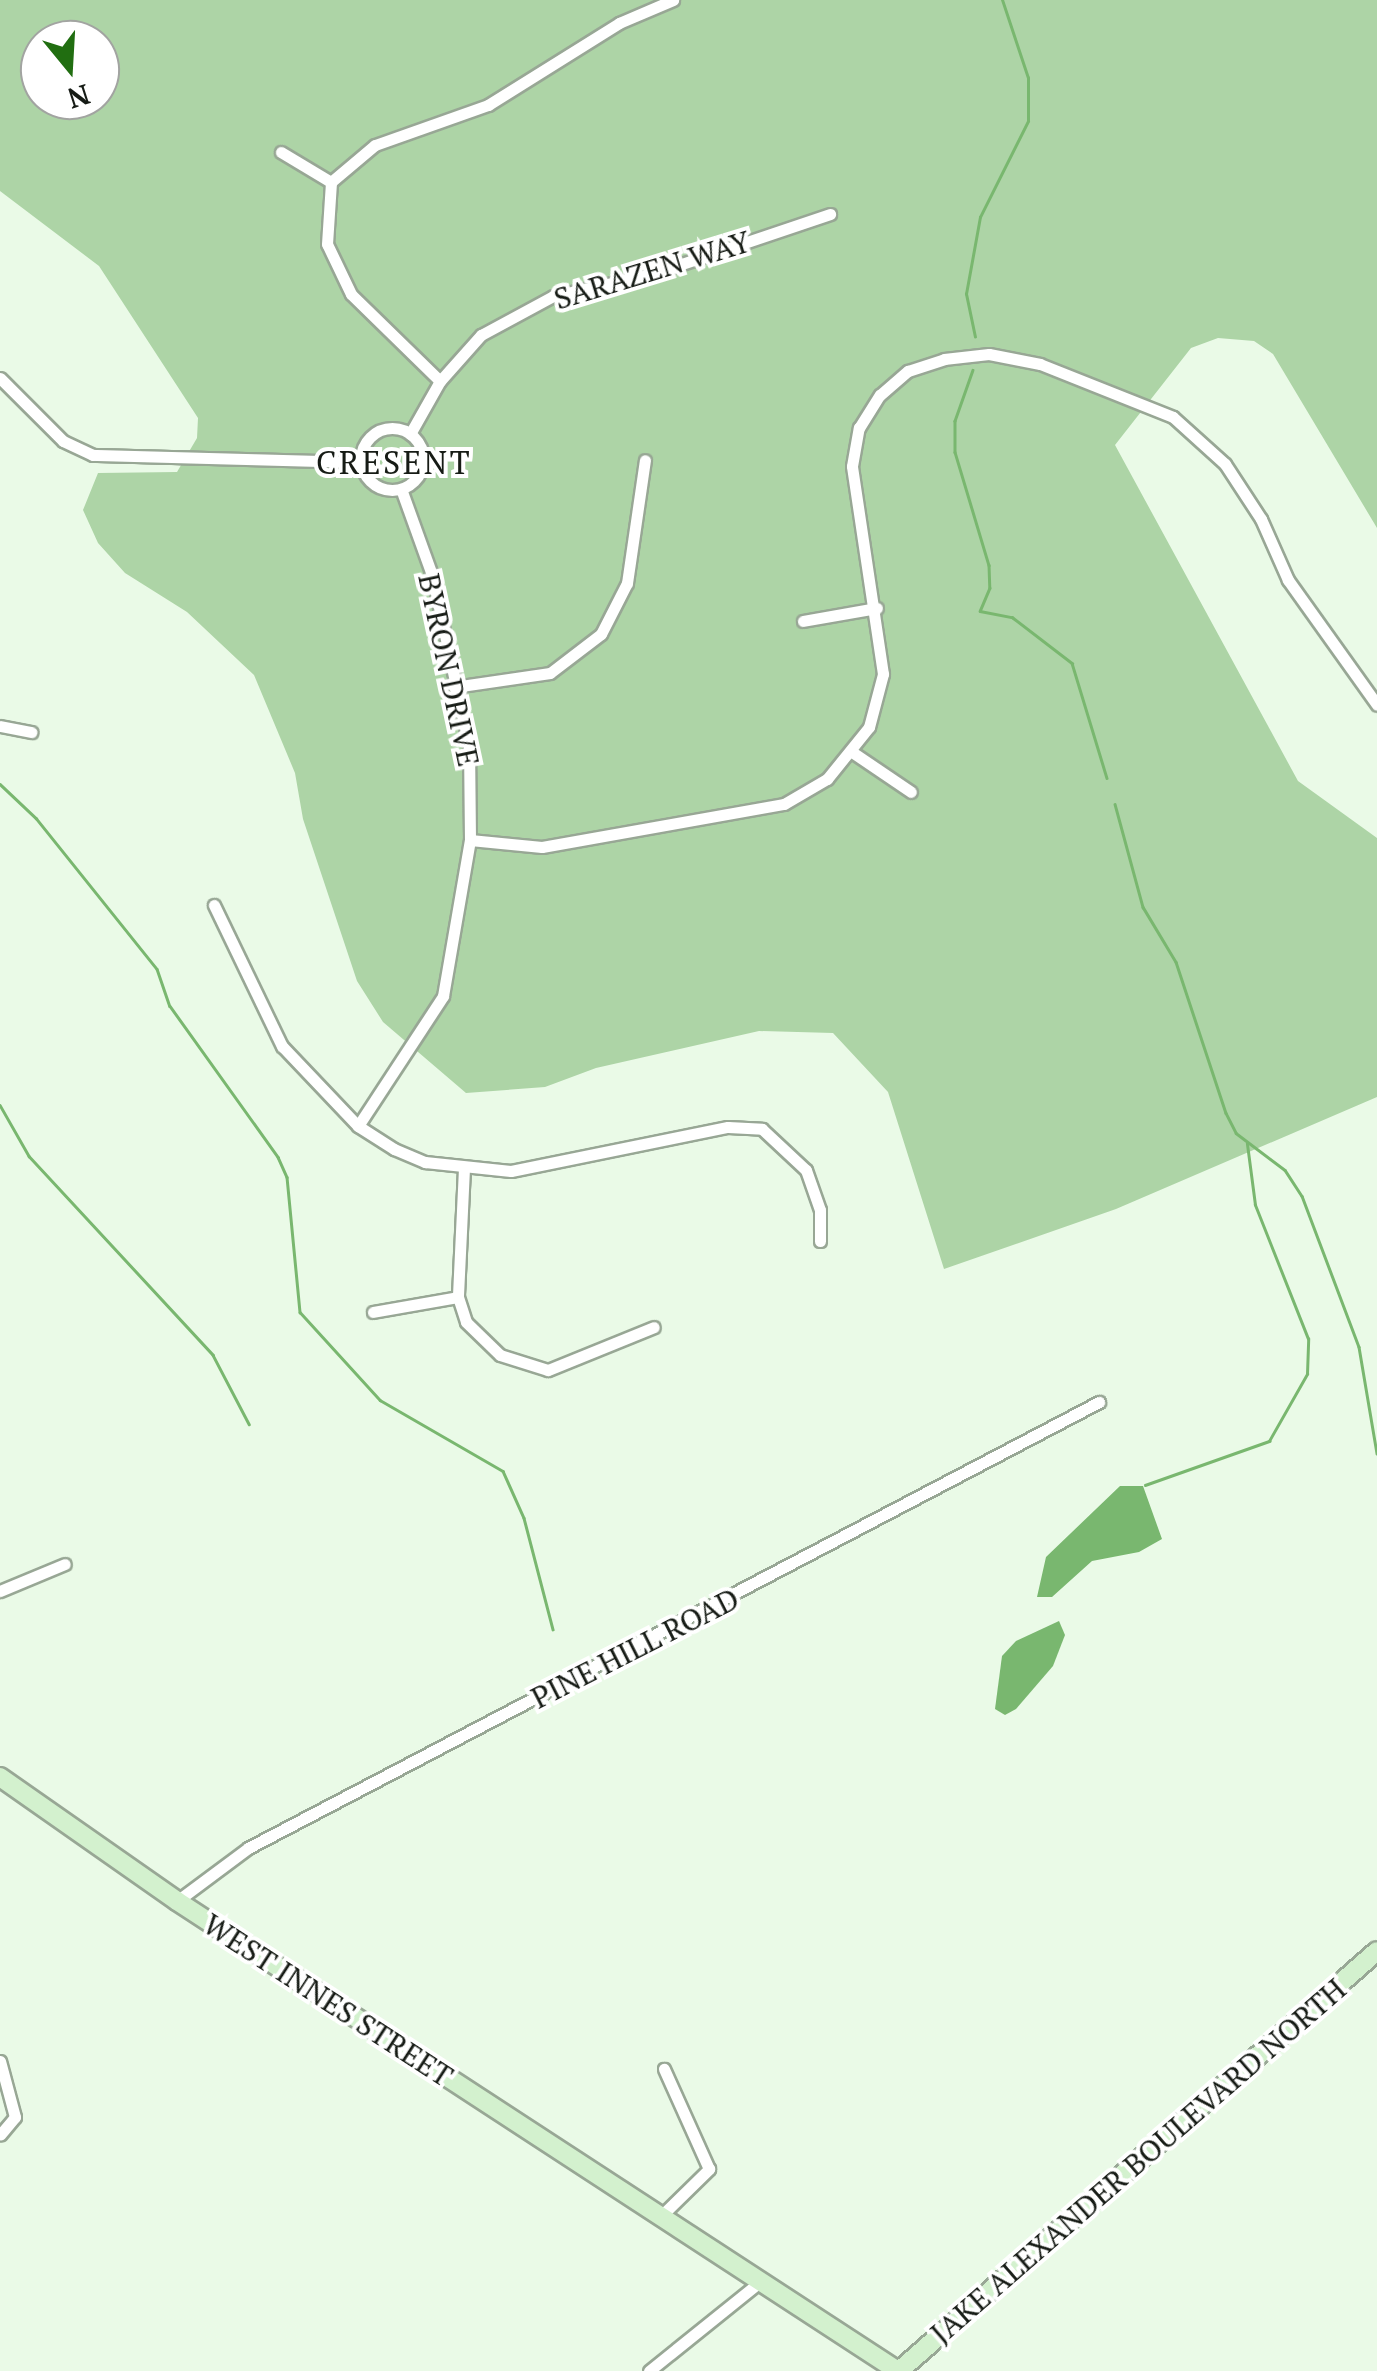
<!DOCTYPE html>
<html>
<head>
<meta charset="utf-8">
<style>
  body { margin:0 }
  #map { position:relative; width:1377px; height:2371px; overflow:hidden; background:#eafae7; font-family:"PT Serif",serif }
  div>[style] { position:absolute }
  .green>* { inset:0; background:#add4a6 }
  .water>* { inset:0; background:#79b76f }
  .stream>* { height:2.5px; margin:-1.25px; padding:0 1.25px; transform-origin:1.25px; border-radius:1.25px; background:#79b76f }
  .roads { filter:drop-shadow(2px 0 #98a795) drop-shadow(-2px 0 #98a795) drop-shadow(0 2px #98a795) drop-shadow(0 -2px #98a795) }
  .minor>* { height:11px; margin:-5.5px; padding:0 5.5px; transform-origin:5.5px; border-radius:5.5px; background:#fff }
  .minor>.ring { margin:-5.5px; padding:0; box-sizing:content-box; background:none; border:11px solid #fff; border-radius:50% }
  .primary>* { height:18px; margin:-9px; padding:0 9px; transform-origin:9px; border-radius:9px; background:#d3f1ce }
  span { translate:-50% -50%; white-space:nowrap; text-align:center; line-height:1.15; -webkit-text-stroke:8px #fff; paint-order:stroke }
  .street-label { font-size:30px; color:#161b15 }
  .neighbourhood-label { font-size:32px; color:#161b15; letter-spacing:2.5px }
  .north { position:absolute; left:20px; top:20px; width:100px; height:100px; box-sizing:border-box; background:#fff; border:2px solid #a2a4a1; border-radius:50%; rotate:162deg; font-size:28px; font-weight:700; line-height:40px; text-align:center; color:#161b15 }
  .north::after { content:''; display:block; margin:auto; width:35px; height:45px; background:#216e11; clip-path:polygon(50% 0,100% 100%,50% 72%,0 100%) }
</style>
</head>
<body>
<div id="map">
  <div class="green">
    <div style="clip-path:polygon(evenodd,0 0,1377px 0,1377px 528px,1273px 354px,1254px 341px,1218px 338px,1191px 348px,1115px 445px,1298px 781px,1377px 838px,1377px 1097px,1116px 1209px,944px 1269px,888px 1092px,833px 1033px,759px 1031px,596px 1068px,545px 1087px,466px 1093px,383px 1022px,357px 981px,303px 819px,295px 773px,254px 675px,187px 612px,125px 573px,98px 543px,83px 510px,98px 473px,177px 472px,197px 438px,198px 418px,99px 266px,0 191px,0 0,40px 40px,100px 40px,100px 100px,40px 100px,40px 40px)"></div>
  </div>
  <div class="water">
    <div style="clip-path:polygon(1120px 1486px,1143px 1486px,1162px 1539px,1139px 1552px,1092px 1561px,1052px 1597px,1037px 1597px,1046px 1557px)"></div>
    <div style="clip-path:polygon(1059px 1621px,1065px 1635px,1053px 1666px,1016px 1709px,1005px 1715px,995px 1709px,1002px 1656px,1016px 1641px)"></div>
  </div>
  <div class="stream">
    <div style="left:975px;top:337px;width:44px;rotate:-101.8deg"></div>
    <div style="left:966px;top:294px;width:78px;rotate:-79.7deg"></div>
    <div style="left:980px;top:217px;width:107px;rotate:-63.4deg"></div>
    <div style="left:1028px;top:121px;width:43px;rotate:-90deg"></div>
    <div style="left:1028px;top:78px;width:82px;rotate:-108.4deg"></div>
    <div style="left:973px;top:370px;width:54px;rotate:109.4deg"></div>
    <div style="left:955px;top:421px;width:31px;rotate:90deg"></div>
    <div style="left:955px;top:452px;width:118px;rotate:73.3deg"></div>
    <div style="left:989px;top:565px;width:23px;rotate:88deg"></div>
    <div style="left:990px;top:588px;width:25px;rotate:113deg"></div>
    <div style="left:980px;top:611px;width:33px;rotate:11deg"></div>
    <div style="left:1012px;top:617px;width:76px;rotate:37.5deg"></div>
    <div style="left:1072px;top:663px;width:120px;rotate:73.1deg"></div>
    <div style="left:0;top:784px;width:50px;rotate:43.4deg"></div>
    <div style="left:36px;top:818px;width:193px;rotate:51.3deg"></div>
    <div style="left:157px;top:969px;width:39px;rotate:71deg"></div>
    <div style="left:170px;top:1006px;width:186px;rotate:54.4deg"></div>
    <div style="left:278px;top:1157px;width:22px;rotate:66deg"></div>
    <div style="left:287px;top:1177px;width:136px;rotate:84.5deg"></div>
    <div style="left:300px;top:1312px;width:119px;rotate:47.7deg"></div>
    <div style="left:380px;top:1400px;width:142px;rotate:30deg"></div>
    <div style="left:503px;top:1471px;width:51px;rotate:65.9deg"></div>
    <div style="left:524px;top:1518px;width:115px;rotate:75.4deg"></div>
    <div style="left:1115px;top:804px;width:107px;rotate:74.8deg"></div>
    <div style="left:1143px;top:907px;width:64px;rotate:59deg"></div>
    <div style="left:1176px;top:962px;width:159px;rotate:71.7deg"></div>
    <div style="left:1226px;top:1113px;width:22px;rotate:63deg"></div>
    <div style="left:1236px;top:1133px;width:61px;rotate:37.1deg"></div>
    <div style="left:1285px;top:1170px;width:31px;rotate:57deg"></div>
    <div style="left:1302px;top:1196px;width:161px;rotate:69.3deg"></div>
    <div style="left:1359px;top:1347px;width:108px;rotate:80.4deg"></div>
    <div style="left:0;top:1105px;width:59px;rotate:60.4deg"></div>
    <div style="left:29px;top:1156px;width:271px;rotate:47.2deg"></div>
    <div style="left:213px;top:1355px;width:78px;rotate:62.4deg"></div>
    <div style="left:1145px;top:1485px;width:132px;rotate:-19.5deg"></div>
    <div style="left:1269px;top:1441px;width:77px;rotate:-60.4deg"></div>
    <div style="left:1307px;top:1374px;width:35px;rotate:-88deg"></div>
    <div style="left:1308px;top:1339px;width:144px;rotate:-111.6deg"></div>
    <div style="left:1255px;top:1205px;width:62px;rotate:-97.5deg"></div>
  </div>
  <div class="roads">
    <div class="minor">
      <div style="left:281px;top:152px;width:58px;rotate:31deg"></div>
      <div style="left:0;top:378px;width:89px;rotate:45deg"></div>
      <div style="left:63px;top:441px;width:33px;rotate:25deg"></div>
      <div style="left:93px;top:455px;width:268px;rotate:1.5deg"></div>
      <div style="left:440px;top:381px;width:124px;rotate:-135.7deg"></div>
      <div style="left:351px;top:294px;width:55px;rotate:-115.6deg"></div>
      <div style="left:327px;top:244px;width:62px;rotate:-86.3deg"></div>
      <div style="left:331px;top:182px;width:57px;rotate:-40.1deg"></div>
      <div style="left:375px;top:145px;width:120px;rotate:-19.5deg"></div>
      <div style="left:488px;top:105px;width:155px;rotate:-32deg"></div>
      <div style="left:619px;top:23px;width:59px;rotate:-23.1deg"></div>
      <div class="ring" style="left:361px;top:428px;width:51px;height:51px"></div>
      <div style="left:410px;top:434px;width:61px;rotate:-60.5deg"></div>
      <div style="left:440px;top:381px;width:62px;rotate:-48.3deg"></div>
      <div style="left:481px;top:335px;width:82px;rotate:-28.4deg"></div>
      <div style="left:553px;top:296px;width:101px;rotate:-12.5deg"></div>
      <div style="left:652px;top:274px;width:188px;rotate:-18.6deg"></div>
      <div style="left:803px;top:621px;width:75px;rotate:-10deg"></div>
      <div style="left:454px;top:687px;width:97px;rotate:-8.3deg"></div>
      <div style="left:550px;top:673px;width:64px;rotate:-37.4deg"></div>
      <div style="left:601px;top:634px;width:57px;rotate:-63deg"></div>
      <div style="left:627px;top:583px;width:124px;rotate:-81.7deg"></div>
      <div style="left:0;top:726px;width:32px;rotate:11deg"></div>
      <div style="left:852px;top:752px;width:71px;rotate:34.1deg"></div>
      <div style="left:470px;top:840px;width:72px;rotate:5.6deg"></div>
      <div style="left:542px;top:847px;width:246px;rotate:-10.1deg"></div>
      <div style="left:784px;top:804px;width:50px;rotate:-30.2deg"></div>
      <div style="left:827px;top:779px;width:67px;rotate:-51.1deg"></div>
      <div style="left:869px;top:727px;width:55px;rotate:-75.2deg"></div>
      <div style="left:883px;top:674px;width:210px;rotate:-98.5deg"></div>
      <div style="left:852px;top:466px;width:39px;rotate:-80deg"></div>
      <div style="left:859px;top:428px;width:39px;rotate:-58deg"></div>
      <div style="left:880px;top:395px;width:37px;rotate:-41deg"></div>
      <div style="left:908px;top:371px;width:38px;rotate:-18deg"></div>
      <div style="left:944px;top:359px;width:45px;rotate:-6.3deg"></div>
      <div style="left:989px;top:354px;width:52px;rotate:11.1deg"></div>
      <div style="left:1040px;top:364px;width:143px;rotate:21.7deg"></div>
      <div style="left:1173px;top:417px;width:70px;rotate:42.1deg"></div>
      <div style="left:1225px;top:464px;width:66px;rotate:56.8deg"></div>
      <div style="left:1261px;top:519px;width:67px;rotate:66.1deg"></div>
      <div style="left:1288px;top:580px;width:153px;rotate:54.5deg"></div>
      <div style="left:214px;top:905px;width:157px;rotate:64.3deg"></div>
      <div style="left:282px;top:1046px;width:110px;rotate:46.5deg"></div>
      <div style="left:358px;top:1126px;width:43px;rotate:32.6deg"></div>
      <div style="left:394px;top:1149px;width:34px;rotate:23deg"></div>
      <div style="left:425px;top:1162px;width:86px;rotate:6deg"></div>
      <div style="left:511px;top:1171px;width:221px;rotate:-11.5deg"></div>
      <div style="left:728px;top:1127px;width:34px;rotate:3deg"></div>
      <div style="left:762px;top:1129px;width:60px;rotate:43deg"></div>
      <div style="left:806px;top:1170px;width:42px;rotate:70.7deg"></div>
      <div style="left:820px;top:1210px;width:31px;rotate:90deg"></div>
      <div style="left:358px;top:1126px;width:155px;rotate:-56.8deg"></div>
      <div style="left:443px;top:996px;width:158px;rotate:-80.2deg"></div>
      <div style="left:470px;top:840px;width:94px;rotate:-90.6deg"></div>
      <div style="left:469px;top:746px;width:175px;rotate:-102.2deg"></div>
      <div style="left:432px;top:575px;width:91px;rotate:-109.8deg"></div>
      <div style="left:464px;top:1168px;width:129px;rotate:92.7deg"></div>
      <div style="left:458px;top:1297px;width:26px;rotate:72deg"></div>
      <div style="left:466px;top:1322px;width:47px;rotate:44.1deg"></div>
      <div style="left:500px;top:1355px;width:50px;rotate:17.4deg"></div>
      <div style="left:548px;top:1370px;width:114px;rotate:-22.1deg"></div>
      <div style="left:373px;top:1312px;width:86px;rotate:-10deg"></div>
      <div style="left:0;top:1591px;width:70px;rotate:-22.6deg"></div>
      <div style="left:177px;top:1901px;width:89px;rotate:-36.7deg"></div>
      <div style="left:248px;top:1848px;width:961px;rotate:-27.66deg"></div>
      <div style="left:0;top:2061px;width:58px;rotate:75deg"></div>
      <div style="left:15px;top:2117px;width:23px;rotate:130deg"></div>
      <div style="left:660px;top:2217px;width:69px;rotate:-44.4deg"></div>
      <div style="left:709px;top:2169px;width:110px;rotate:-114.2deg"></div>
      <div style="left:649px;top:2371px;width:144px;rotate:-38.8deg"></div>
    </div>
    <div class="primary">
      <div style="left:0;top:1777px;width:216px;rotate:35deg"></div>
      <div style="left:177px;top:1901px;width:861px;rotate:33.1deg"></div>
      <div style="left:899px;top:2371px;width:636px;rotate:-41.3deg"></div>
    </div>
  </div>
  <div class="street-label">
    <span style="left:652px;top:270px;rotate:-17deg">SARAZEN WAY</span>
    <span style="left:449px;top:670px;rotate:78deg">BYRON DRIVE</span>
    <span style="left:635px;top:1648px;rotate:-27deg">PINE HILL ROAD</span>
    <span style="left:328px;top:2000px;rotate:33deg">WEST INNES STREET</span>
    <span style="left:1138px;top:2161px;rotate:-41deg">JAKE ALEXANDER BOULEVARD NORTH</span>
  </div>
  <div class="neighbourhood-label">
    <span style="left:394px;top:462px">CRESENT</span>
  </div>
  <div class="north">N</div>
</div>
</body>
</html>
